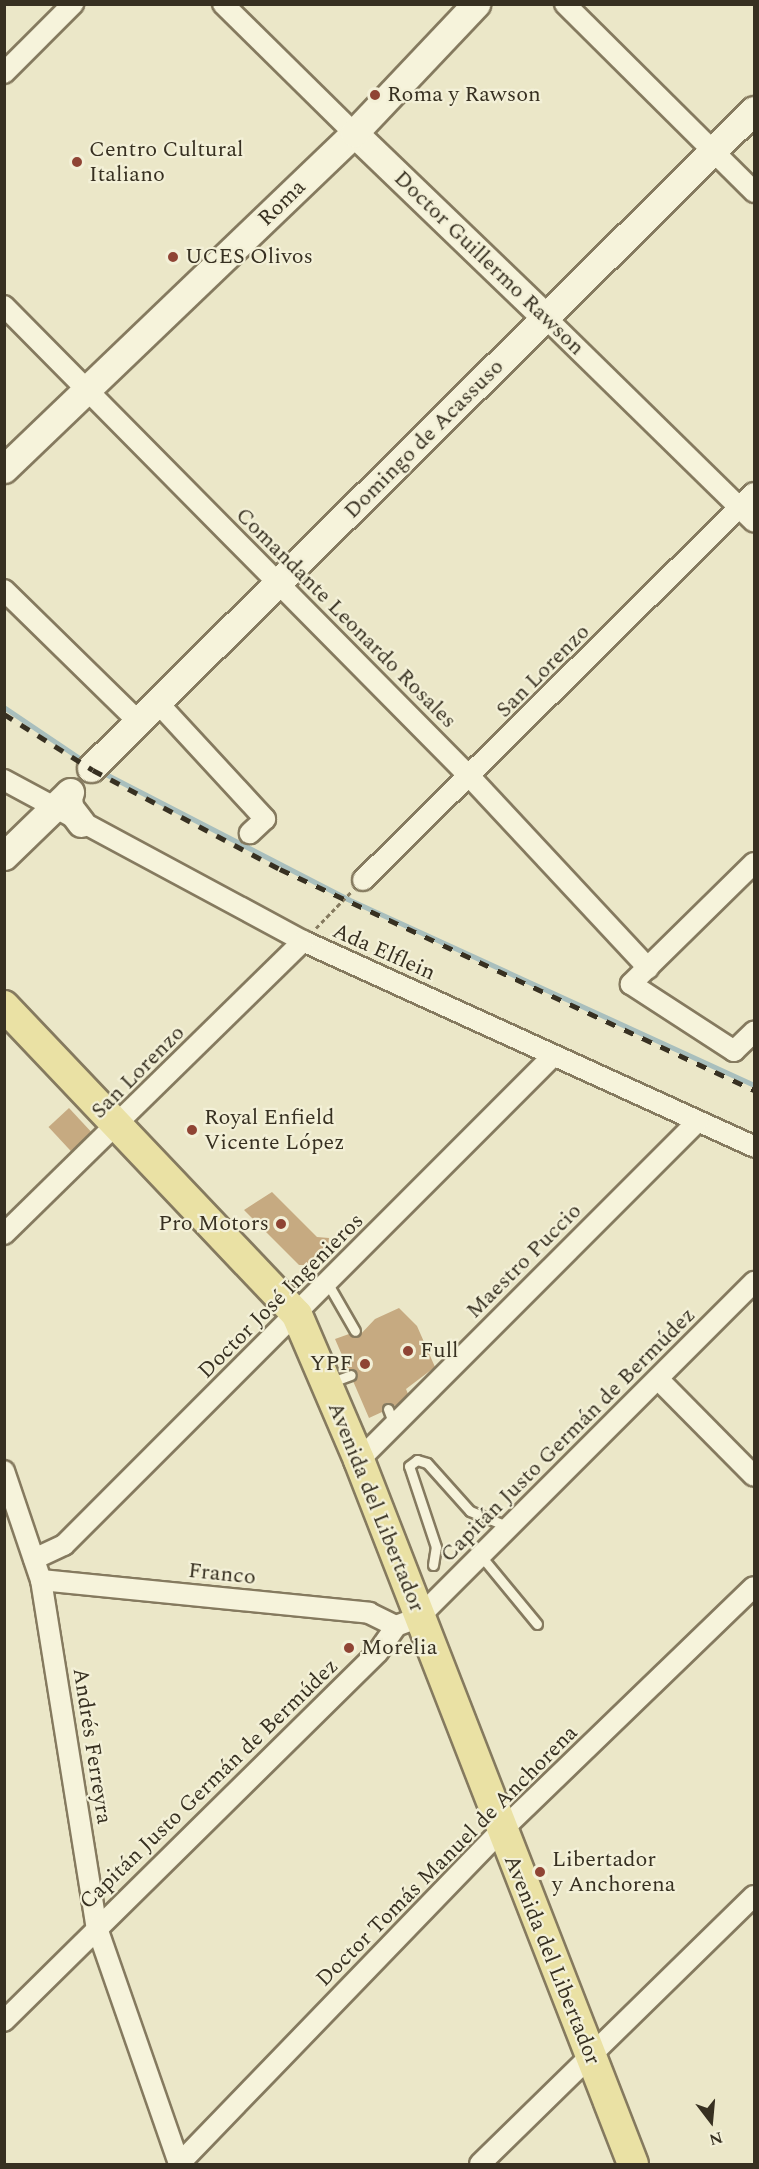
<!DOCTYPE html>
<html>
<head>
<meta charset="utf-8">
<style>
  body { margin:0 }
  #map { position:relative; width:759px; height:2169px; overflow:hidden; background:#ebe7c8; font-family:Spectral,serif }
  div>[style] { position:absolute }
  .stream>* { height:4.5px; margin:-2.25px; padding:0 2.25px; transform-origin:2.25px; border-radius:2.25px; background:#a9bfbd }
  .building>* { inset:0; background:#c6aa81; transform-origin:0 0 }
  .path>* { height:3px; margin-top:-1.5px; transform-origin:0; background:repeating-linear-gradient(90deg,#857a5f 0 4.5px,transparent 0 7.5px) }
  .roads { filter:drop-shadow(2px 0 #857a5f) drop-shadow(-2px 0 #857a5f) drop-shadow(0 2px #857a5f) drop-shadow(0 -2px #857a5f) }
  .lane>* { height:9px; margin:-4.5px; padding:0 4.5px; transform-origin:4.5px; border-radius:4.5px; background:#f6f3db }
  .street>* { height:20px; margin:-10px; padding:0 10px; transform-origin:10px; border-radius:10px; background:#f6f3db }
  .secondary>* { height:27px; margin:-13.5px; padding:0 13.5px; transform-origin:13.5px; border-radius:13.5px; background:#f6f3db }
  .primary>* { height:30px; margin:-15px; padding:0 15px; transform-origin:15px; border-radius:15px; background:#eae1a4 }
  .rail>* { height:4.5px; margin-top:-2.25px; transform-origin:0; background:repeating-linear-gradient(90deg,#373021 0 10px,transparent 0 20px) }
  .dots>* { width:16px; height:16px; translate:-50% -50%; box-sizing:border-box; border:3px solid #f3f0d7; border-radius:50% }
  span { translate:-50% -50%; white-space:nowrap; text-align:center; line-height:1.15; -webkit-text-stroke:4.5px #f3f0d7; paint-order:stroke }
  .poi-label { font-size:22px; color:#373021 }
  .left { translate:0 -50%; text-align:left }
  .right { translate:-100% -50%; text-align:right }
  .street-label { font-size:22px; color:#373021 }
  .frame { position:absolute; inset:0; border:6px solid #373021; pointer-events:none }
  .north { position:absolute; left:681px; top:2091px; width:60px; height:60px; -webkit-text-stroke:4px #f3f0d7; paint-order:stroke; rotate:164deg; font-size:16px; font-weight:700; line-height:24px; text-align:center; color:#373021 }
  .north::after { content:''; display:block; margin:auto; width:21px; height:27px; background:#373021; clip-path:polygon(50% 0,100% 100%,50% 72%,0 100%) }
</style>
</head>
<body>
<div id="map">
  <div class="stream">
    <div style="left:4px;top:707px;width:97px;rotate:34deg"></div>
    <div style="left:102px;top:772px;width:277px;rotate:27.3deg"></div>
    <div style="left:348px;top:899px;width:447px;rotate:24.6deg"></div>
  </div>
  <div class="building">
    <div style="left:69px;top:1108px;width:33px;height:28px;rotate:47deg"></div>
    <div style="clip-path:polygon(272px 1192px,317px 1237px,329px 1238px,327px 1255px,317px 1265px,299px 1265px,244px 1210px)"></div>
    <div style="clip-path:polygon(399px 1308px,417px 1326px,435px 1367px,406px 1389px,408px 1394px,396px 1406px,385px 1403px,382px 1412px,369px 1418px,353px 1381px,357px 1372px,348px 1369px,335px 1339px,349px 1334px,358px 1337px,375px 1319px)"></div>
  </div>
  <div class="path">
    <div style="left:316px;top:928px;width:50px;rotate:-45.8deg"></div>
  </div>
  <div class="roads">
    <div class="lane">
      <div style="left:328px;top:1284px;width:54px;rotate:60.1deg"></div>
      <div style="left:329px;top:1383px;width:23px;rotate:-20deg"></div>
      <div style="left:388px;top:1409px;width:17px;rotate:69deg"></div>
      <div style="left:481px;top:1556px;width:88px;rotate:50.5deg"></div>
      <div style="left:433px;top:1565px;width:18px;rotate:-81deg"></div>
      <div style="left:436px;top:1547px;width:85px;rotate:-108.4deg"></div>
      <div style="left:409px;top:1466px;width:10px;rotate:-37deg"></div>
      <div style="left:417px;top:1460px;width:10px;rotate:17deg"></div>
      <div style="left:427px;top:1463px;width:64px;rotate:48.1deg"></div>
      <div style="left:470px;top:1511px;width:42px;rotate:22.3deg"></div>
    </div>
    <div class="street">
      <div style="left:223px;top:4px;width:184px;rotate:44.6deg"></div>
      <div style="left:565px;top:4px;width:267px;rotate:44.8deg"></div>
      <div style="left:4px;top:73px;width:98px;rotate:-45deg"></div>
      <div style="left:4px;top:306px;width:664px;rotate:45.31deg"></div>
      <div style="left:471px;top:778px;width:260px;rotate:47deg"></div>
      <div style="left:546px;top:318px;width:291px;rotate:44.4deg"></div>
      <div style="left:4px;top:590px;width:189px;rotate:44.4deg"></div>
      <div style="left:158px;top:703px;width:158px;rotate:47.3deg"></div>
      <div style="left:265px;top:819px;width:21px;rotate:137deg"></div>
      <div style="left:4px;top:780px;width:340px;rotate:28.3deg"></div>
      <div style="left:303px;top:941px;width:496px;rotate:24.5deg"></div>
      <div style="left:754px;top:863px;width:173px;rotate:135.5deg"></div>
      <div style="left:631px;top:984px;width:123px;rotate:33deg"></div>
      <div style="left:734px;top:1051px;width:28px;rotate:-44deg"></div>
      <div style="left:363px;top:880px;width:550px;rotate:-44.71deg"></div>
      <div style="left:4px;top:1234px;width:419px;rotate:-44.4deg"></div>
      <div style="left:658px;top:1379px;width:136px;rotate:45.3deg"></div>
      <div style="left:359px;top:1460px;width:479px;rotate:-45deg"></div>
      <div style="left:4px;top:1471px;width:115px;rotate:71.3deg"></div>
      <div style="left:41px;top:1580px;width:352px;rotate:80.9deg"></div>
      <div style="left:97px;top:1928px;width:250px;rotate:70.8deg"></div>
      <div style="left:34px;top:1559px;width:33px;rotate:-25deg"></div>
      <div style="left:64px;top:1545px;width:692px;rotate:-45deg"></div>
      <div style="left:41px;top:1580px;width:330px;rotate:5.7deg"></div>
      <div style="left:369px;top:1613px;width:30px;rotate:26deg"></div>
      <div style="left:4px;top:2021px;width:525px;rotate:-44.61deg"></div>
      <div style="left:378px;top:1652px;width:32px;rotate:-55deg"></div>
      <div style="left:396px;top:1626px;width:25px;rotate:-21deg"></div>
      <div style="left:419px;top:1617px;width:474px;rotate:-45deg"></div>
      <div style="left:179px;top:2164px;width:463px;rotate:-46deg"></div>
      <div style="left:501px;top:1831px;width:351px;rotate:-44deg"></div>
      <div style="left:480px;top:2164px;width:383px;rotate:-44.4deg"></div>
    </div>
    <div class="secondary">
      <div style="left:354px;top:133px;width:267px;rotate:43.9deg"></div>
      <div style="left:4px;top:469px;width:485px;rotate:-43.8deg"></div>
      <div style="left:354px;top:133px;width:178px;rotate:-46.6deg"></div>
      <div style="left:91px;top:768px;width:934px;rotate:-44.78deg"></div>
      <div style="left:68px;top:794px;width:13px;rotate:86deg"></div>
      <div style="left:69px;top:807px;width:20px;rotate:53deg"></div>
      <div style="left:4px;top:856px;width:92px;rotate:-44.1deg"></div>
    </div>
    <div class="primary">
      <div style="left:4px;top:1006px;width:426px;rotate:46.5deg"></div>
      <div style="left:297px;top:1315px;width:158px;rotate:66.8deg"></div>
      <div style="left:359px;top:1460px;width:755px;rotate:68.73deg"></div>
    </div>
  </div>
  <div class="rail">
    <div style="left:4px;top:714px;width:105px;rotate:32.2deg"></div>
    <div style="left:93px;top:770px;width:212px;rotate:27.9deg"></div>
    <div style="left:280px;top:869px;width:523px;rotate:25deg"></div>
  </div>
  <div class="dots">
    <div style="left:375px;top:95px;background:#8f4434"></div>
    <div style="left:77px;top:162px;background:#8f4434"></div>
    <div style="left:173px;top:257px;background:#8f4434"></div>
    <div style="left:192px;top:1130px;background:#8f4434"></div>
    <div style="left:281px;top:1224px;background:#8f4434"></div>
    <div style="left:408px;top:1351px;background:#8f4434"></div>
    <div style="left:365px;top:1364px;background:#8f4434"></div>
    <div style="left:349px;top:1648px;background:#8f4434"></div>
    <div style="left:540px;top:1872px;background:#8f4434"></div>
  </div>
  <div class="poi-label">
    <span class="left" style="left:387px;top:95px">Roma y Rawson</span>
    <span class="left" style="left:89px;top:162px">Centro Cultural<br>Italiano</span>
    <span class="left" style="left:185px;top:257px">UCES Olivos</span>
    <span class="left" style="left:204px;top:1130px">Royal Enfield<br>Vicente López</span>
    <span class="right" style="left:269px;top:1224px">Pro Motors</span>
    <span class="left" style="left:420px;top:1351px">Full</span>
    <span class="right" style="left:353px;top:1364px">YPF</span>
    <span class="left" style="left:361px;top:1648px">Morelia</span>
    <span class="left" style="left:552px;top:1872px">Libertador<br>y Anchorena</span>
  </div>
  <div class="street-label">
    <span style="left:282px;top:203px;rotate:-44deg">Roma</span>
    <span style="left:489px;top:263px;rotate:44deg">Doctor Guillermo Rawson</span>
    <span style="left:424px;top:439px;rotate:-45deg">Domingo de Acassuso</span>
    <span style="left:346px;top:618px;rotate:45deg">Comandante Leonardo Rosales</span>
    <span style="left:543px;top:671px;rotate:-45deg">San Lorenzo</span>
    <span style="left:384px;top:952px;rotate:24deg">Ada Elflein</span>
    <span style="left:138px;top:1072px;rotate:-45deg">San Lorenzo</span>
    <span style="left:524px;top:1261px;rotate:-45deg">Maestro Puccio</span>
    <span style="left:281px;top:1296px;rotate:-45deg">Doctor José Ingenieros</span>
    <span style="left:568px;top:1435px;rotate:-45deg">Capitán Justo Germán de Bermúdez</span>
    <span style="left:376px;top:1507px;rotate:68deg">Avenida del Libertador</span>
    <span style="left:222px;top:1574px;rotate:6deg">Franco</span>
    <span style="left:92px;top:1746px;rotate:81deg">Andrés Ferreyra</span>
    <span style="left:209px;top:1784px;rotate:-44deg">Capitán Justo Germán de Bermúdez</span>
    <span style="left:447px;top:1856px;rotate:-45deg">Doctor Tomás Manuel de Anchorena</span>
    <span style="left:552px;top:1960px;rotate:68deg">Avenida del Libertador</span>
  </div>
  <div class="frame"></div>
  <div class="north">N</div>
</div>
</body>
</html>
